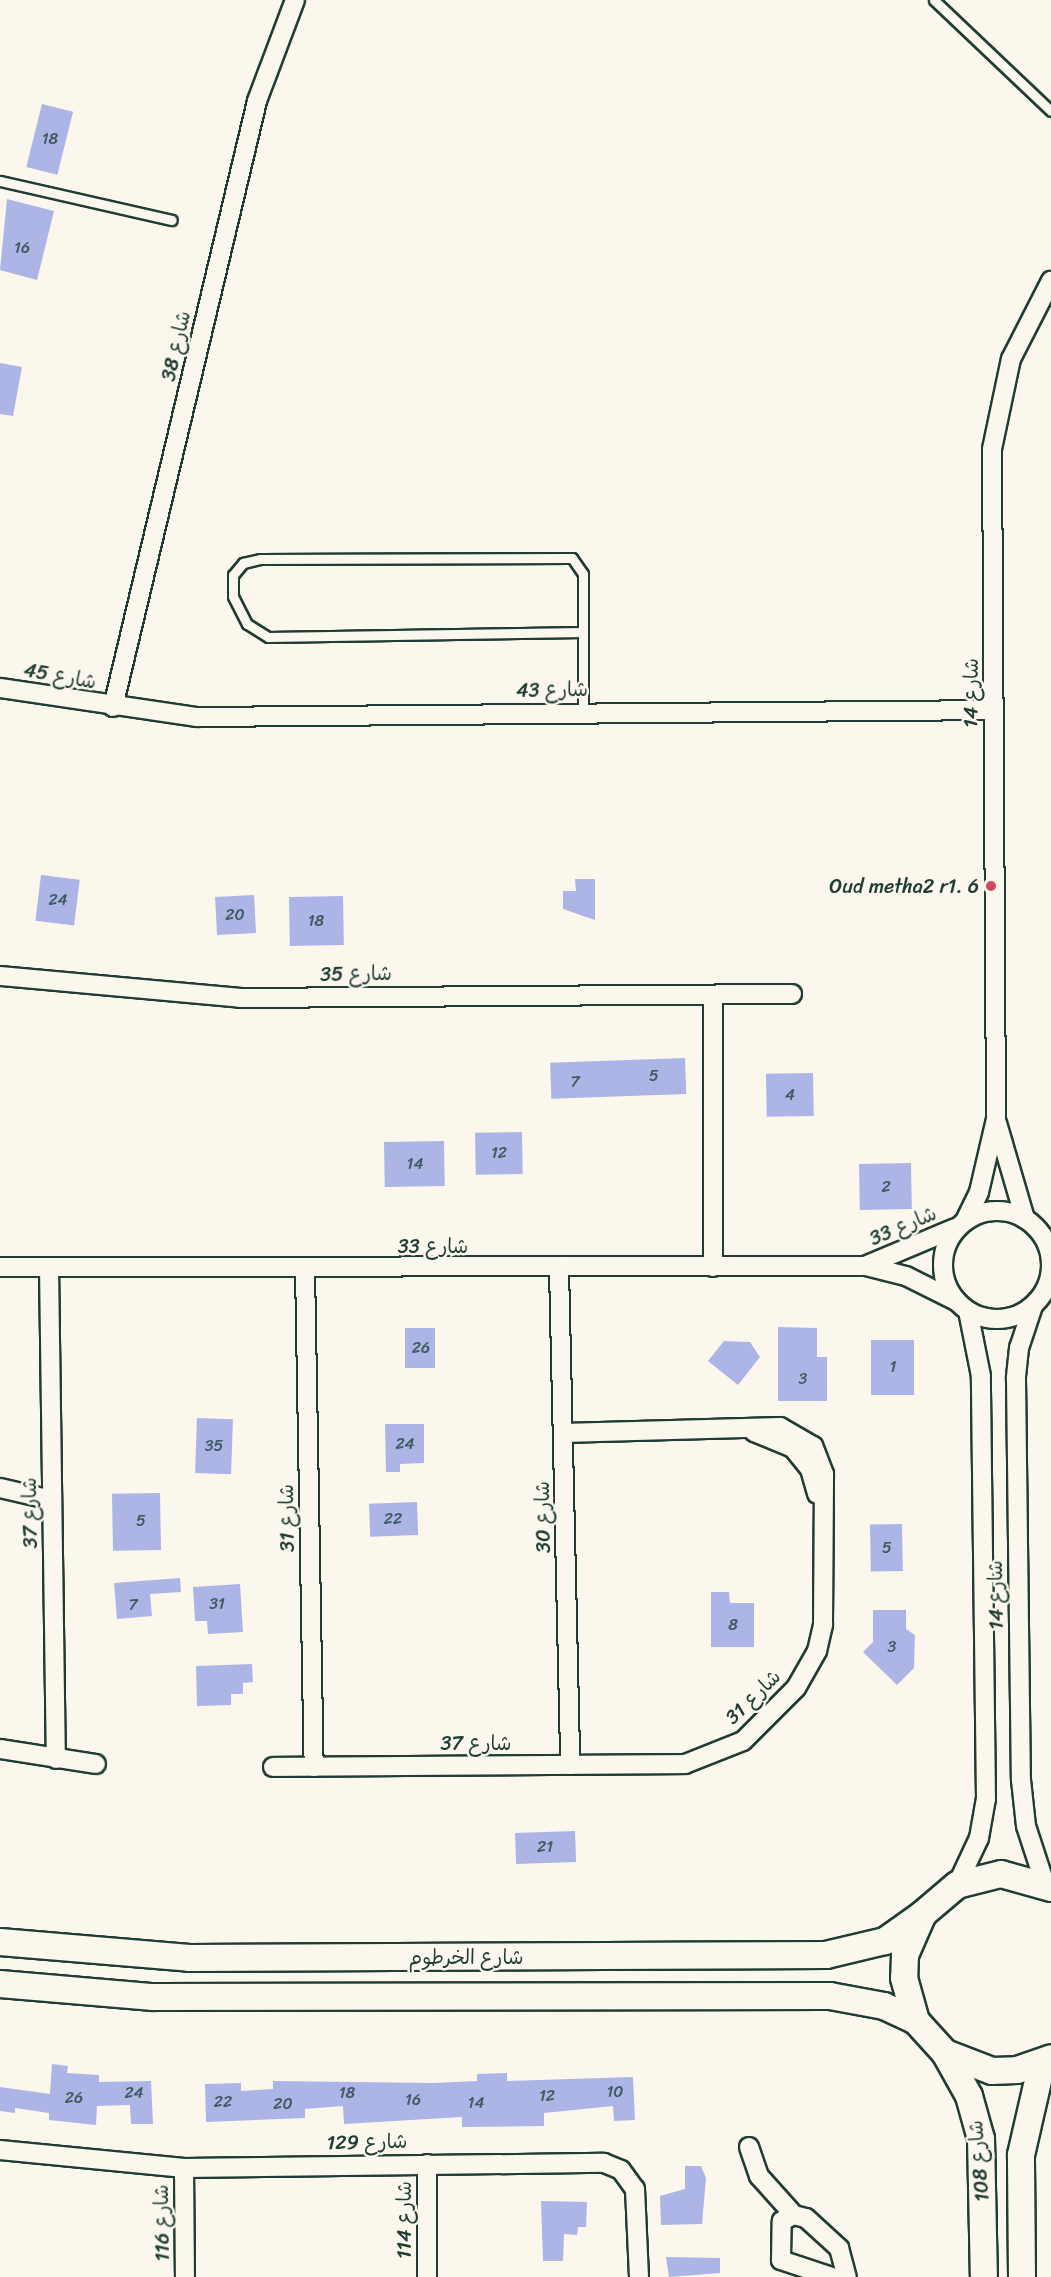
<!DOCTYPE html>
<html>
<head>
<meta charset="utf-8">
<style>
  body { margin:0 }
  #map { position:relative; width:1051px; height:2277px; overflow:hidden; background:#fbf7ec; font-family:Sriracha,"Playpen Sans Arabic",sans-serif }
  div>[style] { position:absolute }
  .building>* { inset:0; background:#acb5e6; transform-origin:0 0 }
  .roads { filter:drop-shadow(2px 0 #1f3d34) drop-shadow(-2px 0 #1f3d34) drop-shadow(0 2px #1f3d34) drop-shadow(0 -2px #1f3d34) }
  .lane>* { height:9px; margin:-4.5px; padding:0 4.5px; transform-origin:4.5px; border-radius:4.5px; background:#fbf7ec }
  .street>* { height:18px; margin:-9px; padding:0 9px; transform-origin:9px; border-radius:9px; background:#fbf7ec }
  .street>.ring { margin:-9px; padding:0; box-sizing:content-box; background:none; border:18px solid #fbf7ec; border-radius:50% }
  .secondary>* { height:26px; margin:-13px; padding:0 13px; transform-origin:13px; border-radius:13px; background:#fbf7ec }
  .dots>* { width:16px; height:16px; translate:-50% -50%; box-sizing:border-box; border:3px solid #fbf7ec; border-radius:50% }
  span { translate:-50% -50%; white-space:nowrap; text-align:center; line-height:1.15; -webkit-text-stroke:5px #fbf7ec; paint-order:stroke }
  .number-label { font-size:16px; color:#425b60 }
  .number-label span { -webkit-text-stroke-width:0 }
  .street-label { font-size:20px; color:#1f3d34 }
  .poi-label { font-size:20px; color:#1f3d34 }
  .right { translate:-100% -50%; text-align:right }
</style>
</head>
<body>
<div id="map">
  <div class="building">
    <div style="left:42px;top:104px;width:32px;height:65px;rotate:14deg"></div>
    <div style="clip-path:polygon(7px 199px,54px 211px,37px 280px,0 270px)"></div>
    <div style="clip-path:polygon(0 363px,22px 367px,13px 416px,0 414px)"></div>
    <div style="left:41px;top:875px;width:39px;height:46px;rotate:7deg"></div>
    <div style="clip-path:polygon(575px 879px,595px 879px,595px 920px,563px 909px,563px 891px,576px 891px)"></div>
    <div style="left:254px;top:895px;width:38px;height:39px;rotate:87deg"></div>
    <div style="left:343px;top:896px;width:49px;height:54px;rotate:89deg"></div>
    <div style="left:685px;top:1058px;width:36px;height:135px;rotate:88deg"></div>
    <div style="left:813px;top:1073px;width:43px;height:47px;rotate:89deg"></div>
    <div style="left:522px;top:1132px;width:42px;height:47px;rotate:89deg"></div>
    <div style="left:444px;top:1141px;width:45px;height:60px;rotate:89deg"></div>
    <div style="left:911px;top:1163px;width:46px;height:52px;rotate:89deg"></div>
    <div style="clip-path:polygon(778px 1327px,817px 1328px,817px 1357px,827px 1357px,827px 1401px,778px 1401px)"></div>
    <div style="left:405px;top:1328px;width:30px;height:40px"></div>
    <div style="left:871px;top:1340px;width:43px;height:55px"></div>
    <div style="clip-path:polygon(724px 1341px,750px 1342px,760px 1357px,738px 1385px,708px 1361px)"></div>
    <div style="left:197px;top:1418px;width:36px;height:55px;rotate:2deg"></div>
    <div style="clip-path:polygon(385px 1424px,424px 1424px,424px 1463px,400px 1464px,400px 1472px,386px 1472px)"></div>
    <div style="left:160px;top:1493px;width:57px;height:48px;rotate:89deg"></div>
    <div style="left:417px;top:1502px;width:33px;height:48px;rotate:88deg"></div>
    <div style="left:902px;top:1524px;width:47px;height:32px;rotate:89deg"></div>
    <div style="clip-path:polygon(180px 1578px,181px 1592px,150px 1594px,152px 1616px,117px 1619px,114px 1583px)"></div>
    <div style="clip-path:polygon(240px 1584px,243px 1632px,208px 1634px,207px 1621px,195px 1621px,193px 1587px)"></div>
    <div style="clip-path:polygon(711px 1592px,729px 1592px,730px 1603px,754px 1603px,754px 1647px,711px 1647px)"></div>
    <div style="clip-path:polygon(873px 1610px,906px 1610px,906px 1629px,915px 1635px,914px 1668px,897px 1685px,863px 1652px,873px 1642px)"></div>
    <div style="clip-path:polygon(252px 1664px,253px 1682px,243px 1683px,243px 1694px,231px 1694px,231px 1705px,197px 1706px,196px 1666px)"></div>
    <div style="left:575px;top:1831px;width:31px;height:60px;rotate:88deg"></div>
    <div style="clip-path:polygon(52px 2064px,68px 2066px,67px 2073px,99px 2075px,99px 2082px,151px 2081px,153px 2124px,131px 2124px,130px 2105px,97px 2106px,96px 2125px,49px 2120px,49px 2113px,15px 2108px,15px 2113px,0 2111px,0 2087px,50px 2094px)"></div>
    <div style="clip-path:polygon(507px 2073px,507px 2081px,633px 2077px,635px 2120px,614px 2121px,613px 2106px,544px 2113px,544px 2126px,462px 2127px,462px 2117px,344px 2124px,343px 2106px,305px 2109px,305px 2118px,206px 2122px,205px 2084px,241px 2083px,241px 2091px,273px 2089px,273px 2081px,434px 2083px,477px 2081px,477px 2074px)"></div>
    <div style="clip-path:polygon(685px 2166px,701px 2166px,706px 2178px,702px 2224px,661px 2225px,660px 2196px,685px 2189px)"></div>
    <div style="clip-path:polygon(541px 2201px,587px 2202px,586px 2227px,578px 2227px,577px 2235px,564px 2234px,563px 2261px,543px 2261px)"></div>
    <div style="clip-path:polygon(666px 2257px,720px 2258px,720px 2273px,669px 2277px)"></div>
  </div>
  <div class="roads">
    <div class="lane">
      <div style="left:934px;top:0;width:161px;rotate:43.5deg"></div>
      <div style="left:0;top:181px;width:176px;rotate:12.8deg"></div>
      <div style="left:583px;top:632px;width:315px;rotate:179.1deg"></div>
      <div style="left:268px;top:637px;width:25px;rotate:-148deg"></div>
      <div style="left:247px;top:624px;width:31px;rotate:-117deg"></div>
      <div style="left:233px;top:596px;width:21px;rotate:-90deg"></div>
      <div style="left:233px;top:575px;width:16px;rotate:-50deg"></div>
      <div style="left:243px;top:563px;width:17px;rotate:-13deg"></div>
      <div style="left:260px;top:559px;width:312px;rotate:-0.2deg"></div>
      <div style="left:572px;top:558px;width:19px;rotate:55deg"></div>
      <div style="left:583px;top:574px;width:138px;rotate:90deg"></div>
    </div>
    <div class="street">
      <div style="left:0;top:688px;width:199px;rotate:8.4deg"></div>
      <div style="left:197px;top:717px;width:796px;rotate:-0.5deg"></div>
      <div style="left:113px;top:707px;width:623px;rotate:-76.63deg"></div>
      <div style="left:257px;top:101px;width:108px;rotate:-69.4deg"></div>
      <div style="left:0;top:976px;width:241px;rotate:5.2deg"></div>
      <div style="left:240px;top:998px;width:552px;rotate:-0.42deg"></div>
      <div style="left:997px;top:1123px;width:100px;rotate:73.7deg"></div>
      <div class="ring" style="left:943px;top:1211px;width:90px;height:90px"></div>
      <div style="left:965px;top:1221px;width:32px;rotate:-64deg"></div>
      <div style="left:979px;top:1192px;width:75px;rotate:-76.9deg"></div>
      <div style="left:996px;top:1119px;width:670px;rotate:-90.34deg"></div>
      <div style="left:992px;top:449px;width:92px;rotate:-78.1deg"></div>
      <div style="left:1011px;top:359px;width:88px;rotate:-62.9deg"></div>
      <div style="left:867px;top:1265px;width:95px;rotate:-22.8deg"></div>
      <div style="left:0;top:1267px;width:866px;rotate:-0.07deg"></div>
      <div style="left:866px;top:1266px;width:41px;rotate:14deg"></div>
      <div style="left:906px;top:1276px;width:56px;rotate:26.6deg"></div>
      <div style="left:49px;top:1267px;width:492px;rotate:89.2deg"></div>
      <div style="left:713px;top:1267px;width:272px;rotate:-90deg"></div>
      <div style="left:305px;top:1268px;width:499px;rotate:89deg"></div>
      <div style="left:559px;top:1269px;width:496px;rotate:88.7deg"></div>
      <div style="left:1033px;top:1306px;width:44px;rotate:108.4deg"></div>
      <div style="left:1019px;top:1348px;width:31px;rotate:96deg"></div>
      <div style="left:1016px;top:1379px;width:401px;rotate:89.3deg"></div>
      <div style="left:1021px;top:1780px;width:46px;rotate:83.8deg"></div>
      <div style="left:1026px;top:1826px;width:61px;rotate:71.9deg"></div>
      <div style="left:754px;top:1432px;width:42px;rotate:22.3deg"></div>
      <div style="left:793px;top:1448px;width:27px;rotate:51deg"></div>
      <div style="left:810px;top:1469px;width:26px;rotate:74deg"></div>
      <div style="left:0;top:1488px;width:53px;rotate:13deg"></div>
      <div style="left:0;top:1749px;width:97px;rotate:8.9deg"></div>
      <div style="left:273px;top:1767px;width:412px;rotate:-0.4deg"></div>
      <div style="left:685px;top:1764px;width:62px;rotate:-21.6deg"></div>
      <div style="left:743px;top:1741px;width:75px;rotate:-45deg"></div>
      <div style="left:796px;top:1688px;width:43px;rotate:-60.4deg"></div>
      <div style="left:817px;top:1651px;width:28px;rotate:-77deg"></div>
      <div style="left:823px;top:1624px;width:150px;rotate:-89.6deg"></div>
      <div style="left:824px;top:1474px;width:30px;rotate:-111deg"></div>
      <div style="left:813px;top:1446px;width:38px;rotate:-150deg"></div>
      <div style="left:780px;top:1427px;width:217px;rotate:178.4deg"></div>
      <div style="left:957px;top:1885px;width:52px;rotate:-64.9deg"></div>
      <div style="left:979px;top:1838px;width:40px;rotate:-80deg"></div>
      <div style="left:986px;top:1799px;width:423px;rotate:-90.7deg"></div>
      <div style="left:981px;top:1376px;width:66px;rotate:-101.3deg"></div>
      <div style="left:749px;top:2147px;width:31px;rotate:71deg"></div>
      <div style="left:759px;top:2176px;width:52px;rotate:48.1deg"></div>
      <div style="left:0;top:2150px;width:185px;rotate:5.6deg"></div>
      <div style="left:184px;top:2168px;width:420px;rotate:-0.7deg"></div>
      <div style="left:604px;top:2163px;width:18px;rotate:22deg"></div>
      <div style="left:621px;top:2170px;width:24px;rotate:54deg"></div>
      <div style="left:635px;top:2189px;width:88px;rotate:87.4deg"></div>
      <div style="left:427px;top:2164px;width:113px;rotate:90deg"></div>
      <div style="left:184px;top:2168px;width:109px;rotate:89.5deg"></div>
      <div style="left:832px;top:2277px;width:54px;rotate:-161.6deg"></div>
      <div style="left:781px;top:2260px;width:39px;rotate:-89deg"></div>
      <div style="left:782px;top:2221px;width:13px;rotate:-27deg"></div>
      <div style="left:794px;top:2215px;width:12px;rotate:14deg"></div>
      <div style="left:806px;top:2218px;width:45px;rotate:42.3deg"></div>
      <div style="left:839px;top:2248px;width:30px;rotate:75deg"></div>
    </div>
    <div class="secondary">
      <div style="left:1051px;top:1888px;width:52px;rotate:-164.4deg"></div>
      <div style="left:1001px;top:1874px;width:45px;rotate:166deg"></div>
      <div style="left:957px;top:1885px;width:45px;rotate:139.5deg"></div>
      <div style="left:923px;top:1914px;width:45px;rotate:113.7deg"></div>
      <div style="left:905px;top:1955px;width:23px;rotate:92deg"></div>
      <div style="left:904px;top:1978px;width:45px;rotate:74.4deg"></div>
      <div style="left:916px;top:2021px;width:43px;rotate:47.8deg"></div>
      <div style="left:945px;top:2053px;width:50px;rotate:21deg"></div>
      <div style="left:992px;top:2071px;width:25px;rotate:-2deg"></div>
      <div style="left:1017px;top:2070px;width:36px;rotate:-19deg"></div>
      <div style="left:0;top:1942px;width:190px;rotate:4.8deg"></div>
      <div style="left:189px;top:1958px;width:637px;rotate:-0.27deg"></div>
      <div style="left:826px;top:1955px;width:61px;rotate:-13.3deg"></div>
      <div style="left:885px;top:1941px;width:47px;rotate:-35.4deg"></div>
      <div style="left:0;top:1984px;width:154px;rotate:4.9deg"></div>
      <div style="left:153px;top:1997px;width:677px;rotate:-0.08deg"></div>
      <div style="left:830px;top:1996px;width:55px;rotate:10.5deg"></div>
      <div style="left:884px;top:2006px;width:35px;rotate:25deg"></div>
      <div style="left:945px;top:2053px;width:49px;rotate:60.8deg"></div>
      <div style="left:969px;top:2096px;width:45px;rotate:74.4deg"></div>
      <div style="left:981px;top:2139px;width:138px;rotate:88.8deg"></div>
      <div style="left:1022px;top:2277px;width:122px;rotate:-90.5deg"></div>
      <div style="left:1021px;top:2155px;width:94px;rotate:-77.1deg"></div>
    </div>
  </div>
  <div class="dots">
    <div style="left:991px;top:886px;background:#d1495b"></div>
  </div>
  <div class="number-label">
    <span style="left:50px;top:139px">18</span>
    <span style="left:22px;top:248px">16</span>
    <span style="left:58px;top:900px">24</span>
    <span style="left:235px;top:915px">20</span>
    <span style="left:316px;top:921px">18</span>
    <span style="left:654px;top:1076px">5</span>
    <span style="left:575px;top:1082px">7</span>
    <span style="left:790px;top:1095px">4</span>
    <span style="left:499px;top:1153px">12</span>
    <span style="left:415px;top:1164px">14</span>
    <span style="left:886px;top:1187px">2</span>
    <span style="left:421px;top:1348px">26</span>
    <span style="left:893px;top:1367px">1</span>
    <span style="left:803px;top:1379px">3</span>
    <span style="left:405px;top:1444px">24</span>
    <span style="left:214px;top:1446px">35</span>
    <span style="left:393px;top:1519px">22</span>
    <span style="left:141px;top:1521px">5</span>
    <span style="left:887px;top:1548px">5</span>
    <span style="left:217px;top:1604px">31</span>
    <span style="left:133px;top:1605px">7</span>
    <span style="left:733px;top:1625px">8</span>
    <span style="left:892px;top:1647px">3</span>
    <span style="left:545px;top:1847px">21</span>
    <span style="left:615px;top:2092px">10</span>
    <span style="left:134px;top:2093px">24</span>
    <span style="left:347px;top:2093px">18</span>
    <span style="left:547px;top:2096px">12</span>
    <span style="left:74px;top:2098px">26</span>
    <span style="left:413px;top:2100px">16</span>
    <span style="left:223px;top:2102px">22</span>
    <span style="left:476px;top:2103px">14</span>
    <span style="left:283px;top:2104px">20</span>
  </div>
  <div class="street-label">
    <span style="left:176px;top:346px;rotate:-77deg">شارع 38</span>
    <span style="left:60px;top:676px;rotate:10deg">شارع 45</span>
    <span style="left:552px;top:690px;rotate:-1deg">شارع 43</span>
    <span style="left:971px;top:693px;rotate:-89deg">شارع 14</span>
    <span style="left:356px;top:974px;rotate:-1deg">شارع 35</span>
    <span style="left:903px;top:1226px;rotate:-23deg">شارع 33</span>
    <span style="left:433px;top:1246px">شارع 33</span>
    <span style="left:30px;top:1513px;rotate:-91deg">شارع 37</span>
    <span style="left:543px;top:1517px;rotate:-91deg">شارع 30</span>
    <span style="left:287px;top:1518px;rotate:-91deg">شارع 31</span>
    <span style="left:996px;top:1595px;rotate:-91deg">شارع 14</span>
    <span style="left:753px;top:1697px;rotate:-44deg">شارع 31</span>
    <span style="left:476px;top:1743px">شارع 37</span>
    <span style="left:466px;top:1957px">شارع الخرطوم</span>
    <span style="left:367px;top:2142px;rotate:-1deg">شارع 129</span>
    <span style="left:979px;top:2161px;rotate:-95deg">شارع 108</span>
    <span style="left:404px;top:2220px;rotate:-90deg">شارع 114</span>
    <span style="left:162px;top:2223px;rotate:-91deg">شارع 116</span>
  </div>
  <div class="poi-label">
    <span class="right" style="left:979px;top:886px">Oud metha2 r1. 6</span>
  </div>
</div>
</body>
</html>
